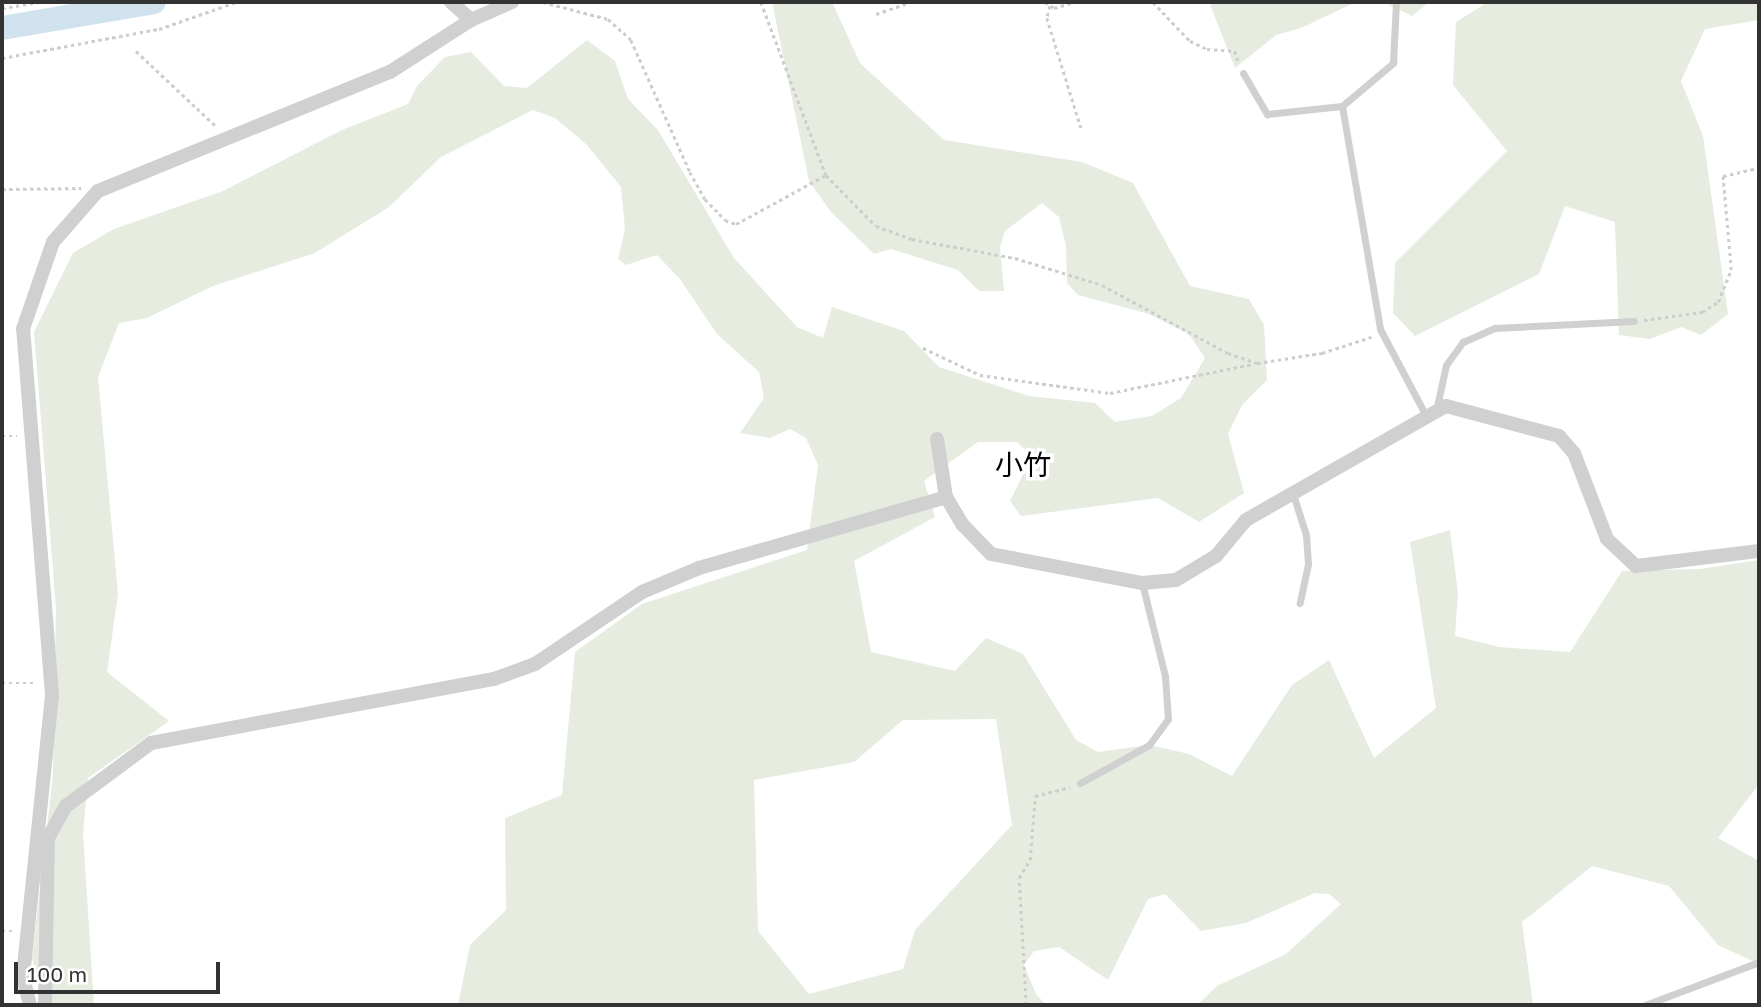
<!DOCTYPE html>
<html>
<head>
<meta charset="utf-8">
<style>
  body { margin:0 }
  #map { position:relative; width:1761px; height:1007px; overflow:hidden; background:#fff; font-family:"Golos Text","Noto Sans JP",sans-serif }
  div>[style] { position:absolute }
  .green>* { inset:0; background:#e6ecdf }
  .river>* { height:24px; margin:-12px; padding:0 12px; transform-origin:12px; border-radius:12px; background:#cfe2ee }
  .path>* { height:2.5px; margin-top:-1.25px; transform-origin:0; background:repeating-linear-gradient(90deg,#cdcdcd 0 3.5px,transparent 0 7px) }
  .service>* { height:7px; margin:-3.5px; padding:0 3.5px; transform-origin:3.5px; border-radius:3.5px; background:#d0d0d0 }
  .minor>* { height:14px; margin:-7px; padding:0 7px; transform-origin:7px; border-radius:7px; background:#d0d0d0 }
  span { translate:-50% -50%; white-space:nowrap; text-align:center; line-height:1.15; -webkit-text-stroke:7px #fff; paint-order:stroke }
  .quarter-label { font-size:28px; color:#000 }
  .frame { position:absolute; inset:0; border:4px solid #333; pointer-events:none }
  .scale { position:absolute; left:14px; top:962px; width:206px; height:32px; box-sizing:border-box; border:4px solid #333; border-top:0; padding-left:9px; font-size:21px; line-height:24px; white-space:nowrap; color:#333; -webkit-text-stroke:5px #fff; paint-order:stroke }
</style>
</head>
<body>
<div id="map">
  <div class="green">
    <div style="clip-path:polygon(evenodd,772px 2px,832px 2px,860px 63px,944px 140px,1082px 162px,1133px 183px,1190px 286px,1249px 299px,1264px 325px,1267px 380px,1242px 405px,1228px 434px,1244px 493px,1199px 522px,1158px 498px,1021px 516px,1010px 501px,1032px 456px,1017px 442px,978px 442px,924px 481px,935px 517px,854px 561px,871px 652px,955px 671px,986px 638px,1023px 654px,1076px 740px,1098px 752px,1149px 745px,1189px 754px,1232px 776px,1292px 685px,1329px 660px,1374px 758px,1436px 708px,1410px 542px,1450px 530px,1458px 593px,1455px 636px,1499px 647px,1570px 652px,1622px 571px,1700px 569px,1759px 560px,1759px 784px,1718px 838px,1759px 861px,1759px 964px,1718px 945px,1669px 886px,1592px 866px,1522px 922px,1533px 1005px,1197px 1005px,1217px 986px,1286px 954px,1341px 904px,1329px 894px,1315px 893px,1246px 923px,1201px 931px,1165px 894px,1148px 899px,1108px 980px,1059px 947px,1034px 951px,1024px 965px,1036px 994px,1046px 1005px,458px 1005px,470px 945px,506px 910px,505px 818px,562px 795px,575px 652px,642px 604px,807px 550px,818px 465px,806px 438px,790px 429px,770px 438px,740px 433px,764px 398px,759px 372px,717px 334px,680px 279px,657px 255px,626px 265px,618px 259px,625px 229px,621px 187px,586px 144px,555px 118px,533px 110px,441px 157px,389px 207px,315px 253px,213px 286px,147px 318px,119px 323px,98px 377px,118px 594px,107px 672px,169px 721px,88px 778px,83px 834px,94px 1005px,43px 1005px,32px 958px,53px 774px,56px 609px,34px 332px,73px 253px,114px 229px,223px 191px,342px 130px,408px 104px,417px 86px,445px 57px,471px 52px,504px 86px,527px 88px,587px 40px,615px 61px,628px 99px,658px 130px,734px 258px,797px 327px,823px 338px,832px 307px,904px 331px,939px 367px,1029px 396px,1095px 403px,1115px 422px,1152px 416px,1181px 398px,1205px 358px,1189px 334px,1149px 314px,1078px 295px,1067px 283px,1066px 246px,1059px 217px,1042px 203px,1005px 231px,1000px 247px,1004px 291px,979px 291px,958px 270px,891px 249px,874px 254px,831px 212px,809px 181px,772px 2px,996px 719px,1012px 825px,915px 930px,903px 969px,809px 994px,758px 931px,754px 780px,854px 762px,903px 720px,996px 719px)"></div>
    <div style="clip-path:polygon(1209px 2px,1356px 2px,1301px 28px,1276px 35px,1235px 68px)"></div>
    <div style="clip-path:polygon(1383px 2px,1429px 2px,1412px 16px)"></div>
    <div style="clip-path:polygon(1488px 2px,1759px 2px,1759px 20px,1705px 29px,1681px 81px,1703px 136px,1728px 314px,1701px 335px,1681px 327px,1650px 339px,1619px 335px,1615px 222px,1565px 206px,1539px 274px,1415px 336px,1393px 313px,1395px 263px,1507px 151px,1453px 85px,1456px 22px)"></div>
  </div>
  <div class="river">
    <div style="left:2px;top:28px;width:154px;rotate:-9.7deg"></div>
  </div>
  <div class="path">
    <div style="left:543px;top:2px;width:67px;rotate:14.7deg"></div>
    <div style="left:608px;top:19px;width:31px;rotate:42deg"></div>
    <div style="left:631px;top:40px;width:145px;rotate:65.9deg"></div>
    <div style="left:690px;top:172px;width:31px;rotate:61deg"></div>
    <div style="left:705px;top:199px;width:29px;rotate:46deg"></div>
    <div style="left:725px;top:220px;width:12px;rotate:20deg"></div>
    <div style="left:736px;top:224px;width:102px;rotate:-28.6deg"></div>
    <div style="left:826px;top:175px;width:71px;rotate:45.6deg"></div>
    <div style="left:876px;top:226px;width:38px;rotate:20deg"></div>
    <div style="left:912px;top:239px;width:105px;rotate:10.5deg"></div>
    <div style="left:1015px;top:258px;width:91px;rotate:17.2deg"></div>
    <div style="left:1102px;top:285px;width:143px;rotate:28.4deg"></div>
    <div style="left:1228px;top:353px;width:31px;rotate:19deg"></div>
    <div style="left:1257px;top:363px;width:66px;rotate:-8.7deg"></div>
    <div style="left:1322px;top:353px;width:52px;rotate:-18.1deg"></div>
    <div style="left:761px;top:2px;width:185px;rotate:69.4deg"></div>
    <div style="left:1045px;top:2px;width:11px;rotate:34deg"></div>
    <div style="left:1054px;top:8px;width:22px;rotate:-16deg"></div>
    <div style="left:1153px;top:2px;width:54px;rotate:46.5deg"></div>
    <div style="left:1190px;top:41px;width:19px;rotate:25deg"></div>
    <div style="left:1207px;top:49px;width:28px;rotate:4deg"></div>
    <div style="left:1235px;top:51px;width:14px;rotate:73deg"></div>
    <div style="left:1050px;top:6px;width:12px;rotate:104deg"></div>
    <div style="left:1047px;top:18px;width:115px;rotate:72.8deg"></div>
    <div style="left:2px;top:8px;width:37px;rotate:-9deg"></div>
    <div style="left:876px;top:14px;width:36px;rotate:-19deg"></div>
    <div style="left:136px;top:51px;width:112px;rotate:43.2deg"></div>
    <div style="left:2px;top:58px;width:160px;rotate:-10.5deg"></div>
    <div style="left:159px;top:29px;width:82px;rotate:-19.3deg"></div>
    <div style="left:2px;top:189px;width:79px;rotate:-0.7deg"></div>
    <div style="left:1644px;top:320px;width:59px;rotate:-7.9deg"></div>
    <div style="left:1702px;top:312px;width:19px;rotate:-32deg"></div>
    <div style="left:1718px;top:302px;width:35px;rotate:-68deg"></div>
    <div style="left:1731px;top:270px;width:94px;rotate:-94.9deg"></div>
    <div style="left:1723px;top:176px;width:37px;rotate:-13deg"></div>
    <div style="left:923px;top:348px;width:63px;rotate:25.3deg"></div>
    <div style="left:980px;top:375px;width:131px;rotate:7.9deg"></div>
    <div style="left:1110px;top:393px;width:146px;rotate:-11.5deg"></div>
    <div style="left:2px;top:436px;width:15px"></div>
    <div style="left:2px;top:683px;width:35px"></div>
    <div style="left:2px;top:931px;width:11px"></div>
    <div style="left:1026px;top:1005px;width:127px;rotate:-93.2deg"></div>
    <div style="left:1019px;top:878px;width:21px;rotate:-59deg"></div>
    <div style="left:1030px;top:860px;width:64px;rotate:-85.5deg"></div>
    <div style="left:1035px;top:796px;width:36px;rotate:-14deg"></div>
  </div>
  <div class="service">
    <div style="left:1243px;top:73px;width:48px;rotate:59.7deg"></div>
    <div style="left:1267px;top:114px;width:75px;rotate:-6.1deg"></div>
    <div style="left:1342px;top:106px;width:226px;rotate:80.3deg"></div>
    <div style="left:1380px;top:329px;width:98px;rotate:62.1deg"></div>
    <div style="left:1342px;top:106px;width:67px;rotate:-40.1deg"></div>
    <div style="left:1393px;top:63px;width:61px;rotate:-87.2deg"></div>
    <div style="left:1436px;top:411px;width:47px;rotate:-77.7deg"></div>
    <div style="left:1446px;top:365px;width:29px;rotate:-54deg"></div>
    <div style="left:1463px;top:342px;width:35px;rotate:-24deg"></div>
    <div style="left:1495px;top:328px;width:139px;rotate:-2.9deg"></div>
    <div style="left:1292px;top:491px;width:46px;rotate:72.3deg"></div>
    <div style="left:1306px;top:535px;width:29px;rotate:86deg"></div>
    <div style="left:1308px;top:564px;width:40px;rotate:102deg"></div>
    <div style="left:1080px;top:783px;width:79px;rotate:-28.8deg"></div>
    <div style="left:1149px;top:745px;width:32px;rotate:-54deg"></div>
    <div style="left:1168px;top:719px;width:43px;rotate:-94deg"></div>
    <div style="left:1165px;top:676px;width:96px;rotate:-103.9deg"></div>
    <div style="left:1645px;top:1005px;width:122px;rotate:-20.7deg"></div>
  </div>
  <div class="minor">
    <div style="left:451px;top:2px;width:27px;rotate:42deg"></div>
    <div style="left:471px;top:20px;width:45px;rotate:-23.7deg"></div>
    <div style="left:937px;top:439px;width:59px;rotate:81.2deg"></div>
    <div style="left:946px;top:497px;width:33px;rotate:59deg"></div>
    <div style="left:963px;top:525px;width:40px;rotate:46deg"></div>
    <div style="left:991px;top:554px;width:154px;rotate:10.9deg"></div>
    <div style="left:1142px;top:583px;width:34px;rotate:-5deg"></div>
    <div style="left:1176px;top:580px;width:47px;rotate:-31deg"></div>
    <div style="left:1216px;top:556px;width:47px;rotate:-50.2deg"></div>
    <div style="left:1246px;top:520px;width:230px;rotate:-29.7deg"></div>
    <div style="left:1446px;top:406px;width:117px;rotate:14.9deg"></div>
    <div style="left:1559px;top:436px;width:23px;rotate:49deg"></div>
    <div style="left:1574px;top:453px;width:92px;rotate:69deg"></div>
    <div style="left:1607px;top:539px;width:40px;rotate:43deg"></div>
    <div style="left:1636px;top:566px;width:124px;rotate:-7deg"></div>
    <div style="left:30px;top:1005px;width:30px;rotate:-104deg"></div>
    <div style="left:23px;top:976px;width:282px;rotate:-84.1deg"></div>
    <div style="left:52px;top:695px;width:367px;rotate:-94.5deg"></div>
    <div style="left:23px;top:329px;width:92px;rotate:-71deg"></div>
    <div style="left:53px;top:242px;width:68px;rotate:-48.6deg"></div>
    <div style="left:98px;top:191px;width:315px;rotate:-22.2deg"></div>
    <div style="left:390px;top:72px;width:96px;rotate:-32.7deg"></div>
    <div style="left:45px;top:1005px;width:167px;rotate:-89deg"></div>
    <div style="left:48px;top:838px;width:37px;rotate:-61deg"></div>
    <div style="left:66px;top:806px;width:106px;rotate:-36.5deg"></div>
    <div style="left:151px;top:743px;width:349px;rotate:-10.6deg"></div>
    <div style="left:494px;top:679px;width:44px;rotate:-20.1deg"></div>
    <div style="left:535px;top:664px;width:129px;rotate:-33.9deg"></div>
    <div style="left:642px;top:592px;width:62px;rotate:-22.8deg"></div>
    <div style="left:699px;top:568px;width:257px;rotate:-16deg"></div>
  </div>
  <div class="quarter-label">
    <span style="left:1023px;top:465px">小竹</span>
  </div>
  <div class="frame"></div>
  <div class="scale">100 m</div>
</div>
</body>
</html>
